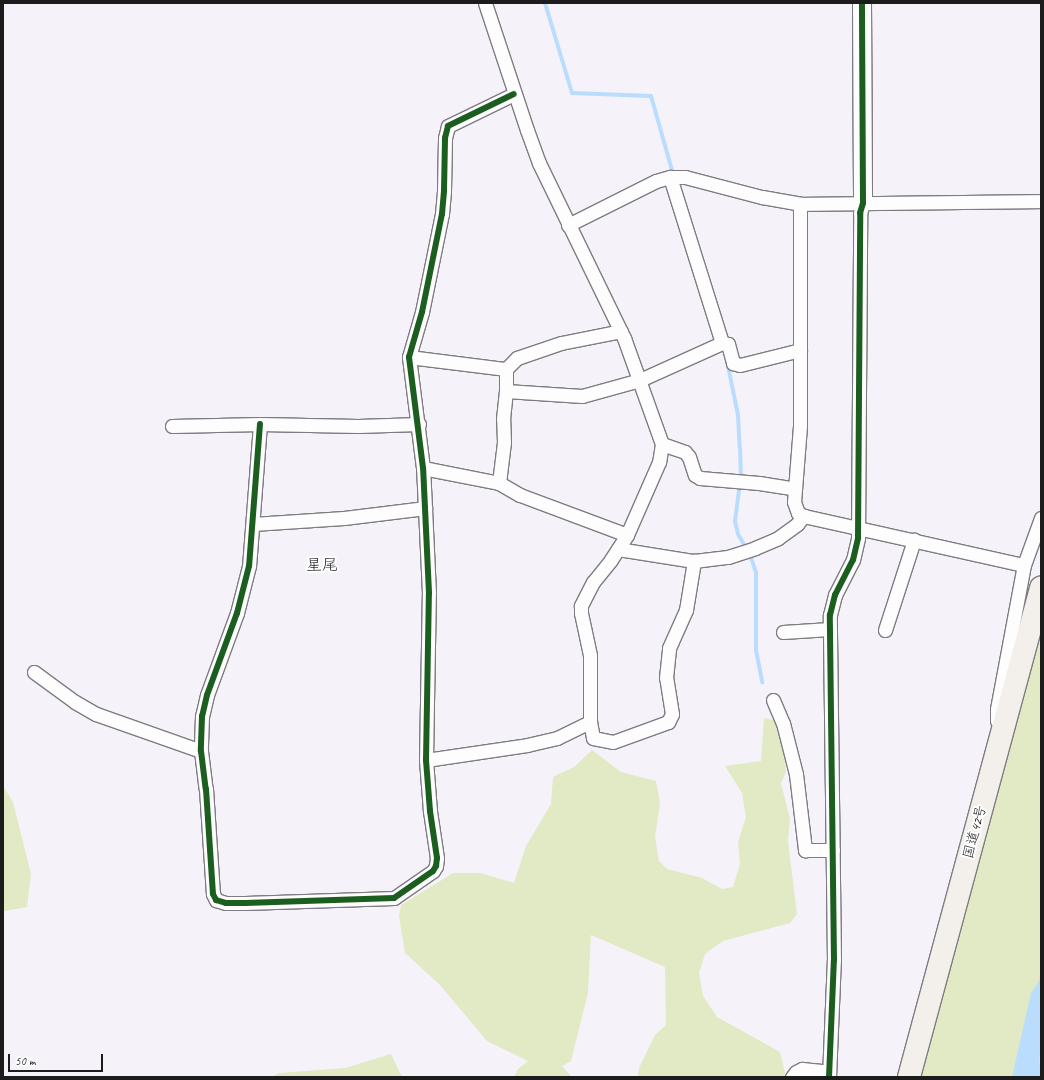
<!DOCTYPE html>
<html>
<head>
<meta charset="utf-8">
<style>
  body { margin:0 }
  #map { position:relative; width:1044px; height:1080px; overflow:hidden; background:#f6f2fa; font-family:Caveat,"Klee One",sans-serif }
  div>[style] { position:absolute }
  .green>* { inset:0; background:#e1eac4 }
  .water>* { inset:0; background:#baddfe }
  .stream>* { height:4px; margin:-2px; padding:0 2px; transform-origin:2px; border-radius:2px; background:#baddfe }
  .roads { filter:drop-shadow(1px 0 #7e7c80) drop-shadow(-1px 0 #7e7c80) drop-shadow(0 1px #7e7c80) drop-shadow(0 -1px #7e7c80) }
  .street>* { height:13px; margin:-6.5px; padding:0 6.5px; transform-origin:6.5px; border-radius:6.5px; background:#fefdfe }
  .secondary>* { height:18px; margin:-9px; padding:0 9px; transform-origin:9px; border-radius:9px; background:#fefdfe }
  .highway>* { height:22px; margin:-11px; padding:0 11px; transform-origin:11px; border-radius:11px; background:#f3efea }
  .cycleway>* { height:6px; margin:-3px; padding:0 3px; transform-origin:3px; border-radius:3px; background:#1b5e20 }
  span { translate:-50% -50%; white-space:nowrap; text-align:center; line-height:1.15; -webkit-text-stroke:4px #fff; paint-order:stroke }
  .street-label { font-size:14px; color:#1c1c1c }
  .quarter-label { font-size:16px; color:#1c1c1c }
  .frame { position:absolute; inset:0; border:4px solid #1c1c1c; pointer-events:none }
  .scale { position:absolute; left:8px; top:1054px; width:95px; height:18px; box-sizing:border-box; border:2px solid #1c1c1c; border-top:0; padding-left:5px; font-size:12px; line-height:14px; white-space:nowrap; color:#1c1c1c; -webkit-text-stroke:3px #fff; paint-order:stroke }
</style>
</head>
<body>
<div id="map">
  <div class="green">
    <div style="clip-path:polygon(1041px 611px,1041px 1077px,916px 1077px)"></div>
    <div style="clip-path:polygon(764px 718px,778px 721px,785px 760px,786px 772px,781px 783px,790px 819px,788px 841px,797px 914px,790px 923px,723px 941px,705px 954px,699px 973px,703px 996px,717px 1017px,780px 1052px,786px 1077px,638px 1077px,639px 1068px,655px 1035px,666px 1025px,665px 967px,591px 935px,588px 993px,571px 1061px,562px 1066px,572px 1077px,514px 1077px,518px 1069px,528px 1061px,487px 1041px,440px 985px,405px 953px,399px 916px,401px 905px,453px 873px,480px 873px,514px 883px,526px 846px,551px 804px,553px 777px,574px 767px,592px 750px,621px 772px,656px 781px,660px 803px,655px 837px,659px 861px,667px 869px,702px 878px,722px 889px,733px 887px,740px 864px,738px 842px,746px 817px,742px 793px,725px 766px,761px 761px)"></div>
    <div style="clip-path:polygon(3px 786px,13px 802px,31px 874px,27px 907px,5px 911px,3px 911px)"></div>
    <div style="clip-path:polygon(391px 1054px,402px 1077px,272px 1077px,279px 1073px,345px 1068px)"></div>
  </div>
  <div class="water">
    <div style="clip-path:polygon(1041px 968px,1041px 1050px,1039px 1058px,1041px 1077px,1012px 1077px,1031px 993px,1039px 981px)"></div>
  </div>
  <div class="stream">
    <div style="left:545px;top:3px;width:94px;rotate:73.3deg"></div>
    <div style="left:572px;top:93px;width:79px;rotate:2.2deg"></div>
    <div style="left:651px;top:96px;width:81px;rotate:74.2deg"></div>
    <div style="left:727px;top:361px;width:55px;rotate:78.5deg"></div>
    <div style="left:738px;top:415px;width:33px;rotate:87deg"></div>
    <div style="left:740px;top:448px;width:27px;rotate:88deg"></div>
    <div style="left:741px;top:475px;width:46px;rotate:97.4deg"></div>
    <div style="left:735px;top:521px;width:13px;rotate:77deg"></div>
    <div style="left:738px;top:534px;width:24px;rotate:60deg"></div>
    <div style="left:750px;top:555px;width:18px;rotate:71deg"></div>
    <div style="left:756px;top:572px;width:78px;rotate:90deg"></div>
    <div style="left:756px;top:650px;width:33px;rotate:79deg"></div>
  </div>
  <div class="roads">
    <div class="street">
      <div style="left:485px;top:3px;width:134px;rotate:71.7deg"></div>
      <div style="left:527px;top:130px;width:35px;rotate:70deg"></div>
      <div style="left:539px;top:163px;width:195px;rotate:64.1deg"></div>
      <div style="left:624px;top:338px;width:113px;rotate:70.3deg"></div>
      <div style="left:662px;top:444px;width:24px;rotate:19deg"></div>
      <div style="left:685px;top:452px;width:6px;rotate:51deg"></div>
      <div style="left:689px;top:457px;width:19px;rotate:72deg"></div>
      <div style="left:695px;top:475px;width:6px;rotate:31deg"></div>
      <div style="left:700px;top:478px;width:59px;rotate:4.8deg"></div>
      <div style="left:759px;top:483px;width:36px;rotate:9deg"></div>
      <div style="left:670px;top:177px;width:174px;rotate:72.6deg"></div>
      <div style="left:722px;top:343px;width:6px;rotate:9deg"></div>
      <div style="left:728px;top:344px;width:20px;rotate:75deg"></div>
      <div style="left:733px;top:363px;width:7px;rotate:16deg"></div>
      <div style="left:740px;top:365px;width:62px;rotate:-14deg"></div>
      <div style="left:800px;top:204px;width:222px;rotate:90deg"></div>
      <div style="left:800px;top:426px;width:76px;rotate:94.5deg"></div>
      <div style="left:794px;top:502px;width:12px;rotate:70deg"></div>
      <div style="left:798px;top:513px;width:7px;rotate:27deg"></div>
      <div style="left:804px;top:516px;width:225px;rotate:12.6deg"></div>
      <div style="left:568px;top:225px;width:98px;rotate:-26.6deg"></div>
      <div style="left:656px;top:181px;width:15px;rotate:-16deg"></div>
      <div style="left:670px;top:177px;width:15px"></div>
      <div style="left:685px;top:177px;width:80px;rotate:14.6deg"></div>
      <div style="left:762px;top:197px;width:39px;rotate:10deg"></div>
      <div style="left:800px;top:204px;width:241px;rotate:-0.7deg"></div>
      <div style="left:409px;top:357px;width:98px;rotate:7.1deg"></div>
      <div style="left:506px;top:369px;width:22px;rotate:90deg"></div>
      <div style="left:506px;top:369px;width:16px;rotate:-45deg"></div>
      <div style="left:517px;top:358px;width:46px;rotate:-18.8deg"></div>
      <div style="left:561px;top:343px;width:61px;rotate:-11.3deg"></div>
      <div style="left:260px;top:424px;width:142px;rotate:94.4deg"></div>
      <div style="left:249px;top:566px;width:49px;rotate:104.3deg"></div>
      <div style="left:237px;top:613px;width:87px;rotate:110.1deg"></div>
      <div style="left:207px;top:695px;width:22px;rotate:103deg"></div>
      <div style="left:202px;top:716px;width:35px;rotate:92deg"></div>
      <div style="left:201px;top:751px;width:38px;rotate:83deg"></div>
      <div style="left:206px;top:789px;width:105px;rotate:86.2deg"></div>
      <div style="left:213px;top:894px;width:7px;rotate:63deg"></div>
      <div style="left:216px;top:900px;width:10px;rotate:17deg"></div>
      <div style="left:226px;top:903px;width:19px"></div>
      <div style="left:245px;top:903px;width:149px;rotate:-1.9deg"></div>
      <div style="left:394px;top:898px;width:47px;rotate:-34.7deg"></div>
      <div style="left:433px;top:871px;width:6px;rotate:-59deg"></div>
      <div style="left:436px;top:866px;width:8px;rotate:-83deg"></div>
      <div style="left:437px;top:858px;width:48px;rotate:-98.5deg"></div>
      <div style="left:430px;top:811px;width:51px;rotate:-94.5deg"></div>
      <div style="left:426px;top:760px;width:167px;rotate:-89deg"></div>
      <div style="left:429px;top:593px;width:125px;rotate:-92.7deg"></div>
      <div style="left:423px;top:468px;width:112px;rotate:-97.2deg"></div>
      <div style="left:409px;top:357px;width:47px;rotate:-73.9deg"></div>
      <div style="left:422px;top:312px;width:100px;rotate:-78.5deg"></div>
      <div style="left:442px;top:214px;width:23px;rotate:-85deg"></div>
      <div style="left:444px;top:191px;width:53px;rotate:-88.9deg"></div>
      <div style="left:445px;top:138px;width:12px;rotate:-76deg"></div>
      <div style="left:448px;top:126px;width:73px;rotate:-25.9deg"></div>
      <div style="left:172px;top:426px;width:88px;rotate:-1.3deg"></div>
      <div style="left:260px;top:424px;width:98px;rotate:1.2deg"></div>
      <div style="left:358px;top:426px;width:61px;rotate:-1.9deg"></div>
      <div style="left:662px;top:444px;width:18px;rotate:99deg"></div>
      <div style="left:659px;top:462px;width:80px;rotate:113.7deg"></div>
      <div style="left:627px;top:535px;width:30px;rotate:123deg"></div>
      <div style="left:611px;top:560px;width:28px;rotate:129deg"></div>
      <div style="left:593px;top:582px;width:27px;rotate:117deg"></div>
      <div style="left:581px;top:606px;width:7px;rotate:90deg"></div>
      <div style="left:581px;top:613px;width:43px;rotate:77.9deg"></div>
      <div style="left:590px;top:655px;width:67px;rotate:90deg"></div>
      <div style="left:590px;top:722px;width:16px;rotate:79deg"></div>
      <div style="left:593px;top:738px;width:20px;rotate:11deg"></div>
      <div style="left:613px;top:742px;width:59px;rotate:-20deg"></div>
      <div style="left:668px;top:722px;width:9px;rotate:-63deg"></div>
      <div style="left:672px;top:714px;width:36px;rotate:-99deg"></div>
      <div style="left:666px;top:678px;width:30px;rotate:-84deg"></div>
      <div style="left:669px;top:648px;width:42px;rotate:-65.9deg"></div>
      <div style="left:686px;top:610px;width:50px;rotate:-80.7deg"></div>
      <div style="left:423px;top:468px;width:77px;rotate:11.2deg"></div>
      <div style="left:499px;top:483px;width:41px;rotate:-83deg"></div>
      <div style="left:504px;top:442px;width:23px;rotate:-92deg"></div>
      <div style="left:503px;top:419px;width:28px;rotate:-84deg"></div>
      <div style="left:506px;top:391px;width:76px;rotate:3.8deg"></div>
      <div style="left:582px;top:396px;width:60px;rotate:-15.4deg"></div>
      <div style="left:640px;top:380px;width:90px;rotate:-24.3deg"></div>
      <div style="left:499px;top:483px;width:24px;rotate:30deg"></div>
      <div style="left:520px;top:495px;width:114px;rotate:20.5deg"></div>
      <div style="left:253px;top:524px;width:91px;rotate:-3.8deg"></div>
      <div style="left:344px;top:518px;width:82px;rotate:-7deg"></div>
      <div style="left:618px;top:549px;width:77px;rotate:9deg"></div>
      <div style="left:694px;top:561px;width:34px;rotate:-7deg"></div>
      <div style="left:728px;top:557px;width:28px;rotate:-18deg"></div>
      <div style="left:755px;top:548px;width:25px;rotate:-23deg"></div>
      <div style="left:778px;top:538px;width:24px;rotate:-36deg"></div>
      <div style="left:797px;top:524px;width:11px;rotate:-49deg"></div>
      <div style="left:885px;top:630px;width:95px;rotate:-72.1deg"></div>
      <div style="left:783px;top:632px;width:47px;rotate:-3.7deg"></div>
      <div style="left:34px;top:672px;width:51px;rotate:36.2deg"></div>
      <div style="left:75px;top:702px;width:24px;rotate:30deg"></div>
      <div style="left:96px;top:714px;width:111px;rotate:19.4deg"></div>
      <div style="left:773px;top:700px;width:25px;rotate:67deg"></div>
      <div style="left:783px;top:723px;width:53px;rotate:75.7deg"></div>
      <div style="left:796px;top:774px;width:77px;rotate:83.2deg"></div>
      <div style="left:805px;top:850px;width:28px"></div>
      <div style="left:997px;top:721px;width:12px;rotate:-90deg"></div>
      <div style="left:997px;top:709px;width:147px;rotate:-79.4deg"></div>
      <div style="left:1024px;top:565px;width:50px;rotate:-70.1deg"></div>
      <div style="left:426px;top:760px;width:102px;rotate:-8.4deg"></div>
      <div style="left:527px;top:745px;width:31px;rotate:-13deg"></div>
      <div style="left:557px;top:738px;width:37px;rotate:-26deg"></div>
      <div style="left:792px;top:1077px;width:6px;rotate:-51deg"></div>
      <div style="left:796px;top:1072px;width:7px;rotate:-27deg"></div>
      <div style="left:802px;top:1069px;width:27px;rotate:6deg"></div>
      <div style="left:829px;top:1077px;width:117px;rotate:-87.6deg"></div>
      <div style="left:834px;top:960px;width:345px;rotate:-90.7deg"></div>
      <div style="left:830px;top:615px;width:21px;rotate:-76deg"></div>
      <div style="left:835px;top:595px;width:39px;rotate:-63deg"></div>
      <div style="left:853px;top:560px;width:23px;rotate:-77deg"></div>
      <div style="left:858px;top:538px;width:325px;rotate:-89.6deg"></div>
      <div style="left:860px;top:213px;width:10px;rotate:-73deg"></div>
    </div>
    <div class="secondary">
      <div style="left:862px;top:3px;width:200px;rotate:89.7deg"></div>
    </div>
    <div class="highway">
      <div style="left:909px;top:1077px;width:507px;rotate:-74.89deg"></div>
    </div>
  </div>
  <div class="cycleway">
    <div style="left:260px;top:424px;width:142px;rotate:94.4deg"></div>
    <div style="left:249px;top:566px;width:49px;rotate:104.3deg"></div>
    <div style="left:237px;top:613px;width:87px;rotate:110.1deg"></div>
    <div style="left:207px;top:695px;width:22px;rotate:103deg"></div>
    <div style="left:202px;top:716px;width:35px;rotate:92deg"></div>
    <div style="left:201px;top:751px;width:38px;rotate:83deg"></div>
    <div style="left:206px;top:789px;width:105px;rotate:86.2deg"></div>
    <div style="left:213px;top:894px;width:7px;rotate:63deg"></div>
    <div style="left:216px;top:900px;width:10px;rotate:17deg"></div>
    <div style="left:226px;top:903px;width:19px"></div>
    <div style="left:245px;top:903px;width:149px;rotate:-1.9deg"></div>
    <div style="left:394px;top:898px;width:47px;rotate:-34.7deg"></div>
    <div style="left:433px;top:871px;width:6px;rotate:-59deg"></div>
    <div style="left:436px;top:866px;width:8px;rotate:-83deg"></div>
    <div style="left:437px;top:858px;width:48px;rotate:-98.5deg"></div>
    <div style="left:430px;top:811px;width:51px;rotate:-94.5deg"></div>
    <div style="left:426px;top:760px;width:167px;rotate:-89deg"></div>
    <div style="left:429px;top:593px;width:125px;rotate:-92.7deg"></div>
    <div style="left:423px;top:468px;width:112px;rotate:-97.2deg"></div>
    <div style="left:409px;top:357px;width:47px;rotate:-73.9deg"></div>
    <div style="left:422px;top:312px;width:100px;rotate:-78.5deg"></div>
    <div style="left:442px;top:214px;width:23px;rotate:-85deg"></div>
    <div style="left:444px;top:191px;width:53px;rotate:-88.9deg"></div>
    <div style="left:445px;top:138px;width:12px;rotate:-76deg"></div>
    <div style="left:448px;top:126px;width:73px;rotate:-25.9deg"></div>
    <div style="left:829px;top:1077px;width:117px;rotate:-87.6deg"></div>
    <div style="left:834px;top:960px;width:345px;rotate:-90.7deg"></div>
    <div style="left:830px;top:615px;width:21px;rotate:-76deg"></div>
    <div style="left:835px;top:595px;width:39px;rotate:-63deg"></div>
    <div style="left:853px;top:560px;width:23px;rotate:-77deg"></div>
    <div style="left:858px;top:538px;width:325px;rotate:-89.6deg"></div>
    <div style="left:860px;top:213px;width:10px;rotate:-73deg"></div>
    <div style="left:863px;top:203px;width:200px;rotate:-90.3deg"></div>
  </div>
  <div class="street-label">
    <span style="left:975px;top:832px;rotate:-75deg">国道42号</span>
  </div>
  <div class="quarter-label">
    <span style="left:322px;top:565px">星尾</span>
  </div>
  <div class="frame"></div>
  <div class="scale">50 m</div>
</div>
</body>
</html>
